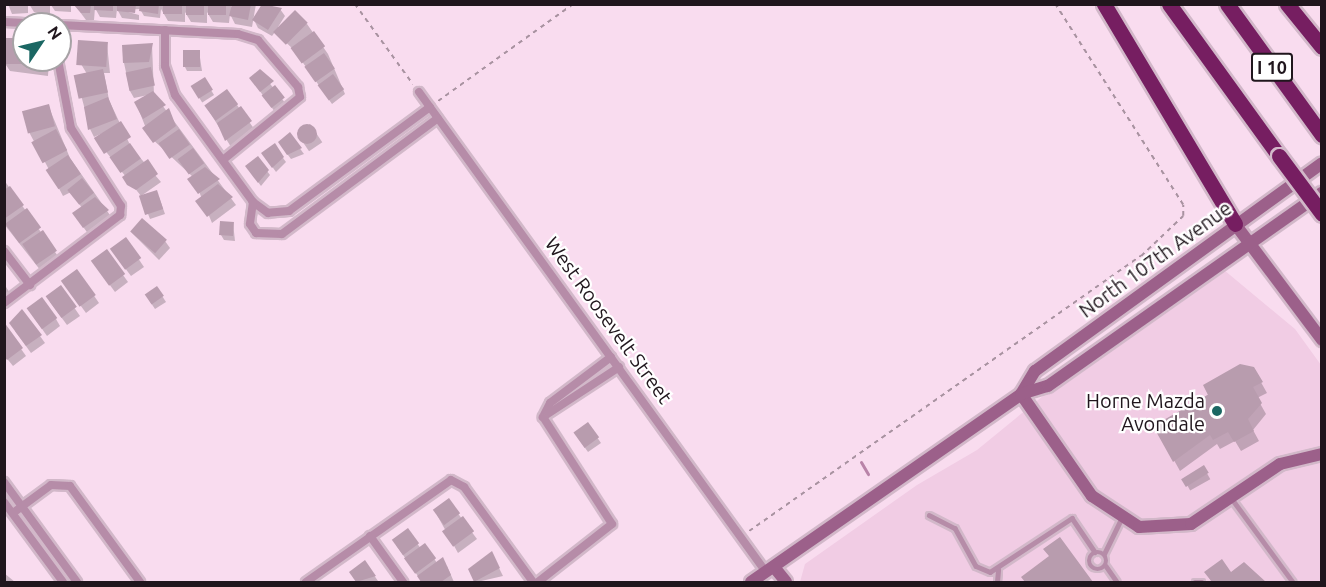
<!DOCTYPE html>
<html>
<head>
<meta charset="utf-8">
<style>
  body { margin:0 }
  #map { position:relative; width:1326px; height:587px; overflow:hidden; background:#f9dcef; font-family:Ubuntu,sans-serif }
  div>[style] { position:absolute }
  .built>* { inset:0; background:#f1cce4 }
  .shadow>* { inset:0; background:#0003; transform-origin:0 0 }
  .stream>* { height:3px; margin:-1.5px; padding:0 1.5px; transform-origin:1.5px; border-radius:1.5px; background:#b983a8 }
  .building>* { inset:0; background:#b89cae; transform-origin:0 0 }
  .round { border-radius:50% }
  .path>* { height:1.5px; margin-top:-0.75px; transform-origin:0; background:repeating-linear-gradient(90deg,#a892a0 0 4.5px,transparent 0 9px) }
  .roads { filter:drop-shadow(2px 0 #d2b8c9) drop-shadow(-2px 0 #d2b8c9) drop-shadow(0 2px #d2b8c9) drop-shadow(0 -2px #d2b8c9) }
  .lane>* { height:4.5px; margin:-2.25px; padding:0 2.25px; transform-origin:2.25px; border-radius:2.25px; background:#b68ca8 }
  .lane>.ring { margin:-2.25px; padding:0; box-sizing:content-box; background:none; border:4.5px solid #b68ca8; border-radius:50% }
  .street>* { height:8px; margin:-4px; padding:0 4px; transform-origin:4px; border-radius:4px; background:#b68ca8 }
  .secondary>* { height:12px; margin:-6px; padding:0 6px; transform-origin:6px; border-radius:6px; background:#9c608a }
  .highway>* { height:15px; margin:-7.5px; padding:0 7.5px; transform-origin:7.5px; border-radius:7.5px; background:#761e61 }
  .bridges { filter:drop-shadow(2px 0 #d2b8c9) drop-shadow(-2px 0 #d2b8c9) drop-shadow(0 2px #d2b8c9) drop-shadow(0 -2px #d2b8c9) }
  .highway-bridge>* { height:15px; margin:-7.5px; padding:0 7.5px; transform-origin:7.5px; border-radius:7.5px; background:#761e61 }
  .dots>* { width:16px; height:16px; translate:-50% -50%; box-sizing:border-box; border:3px solid #fff; border-radius:50% }
  span { translate:-50% -50%; white-space:nowrap; text-align:center; line-height:1.15; -webkit-text-stroke:4.5px #fff; paint-order:stroke }
  .shield-label span { padding:2px 4px; background:#fff; border:2px solid; border-radius:4px; -webkit-text-stroke-width:0 }
  .shield-label { font-size:18px; color:#20161d; font-weight:700 }
  .street-label { font-size:20px; color:#20161d }
  .poi-label { font-size:20px; color:#20161d }
  .right { translate:-100% -50%; text-align:right }
  .frame { position:absolute; inset:0; border:6px solid #20161d; pointer-events:none }
  .north { position:absolute; left:12px; top:12px; width:60px; height:60px; box-sizing:border-box; background:#fff; border:2px solid #a6a2a5; border-radius:50%; rotate:55deg; font-size:16px; font-weight:700; line-height:24px; text-align:center; color:#20161d }
  .north::after { content:''; display:block; margin:auto; width:21px; height:27px; background:#1b6763; clip-path:polygon(50% 0,100% 100%,50% 72%,0 100%) }
</style>
</head>
<body>
<div id="map">
  <div class="built">
    <div style="clip-path:polygon(1224px 270px,1295px 329px,1321px 365px,1321px 582px,800px 582px,805px 564px,917px 485px,977px 450px,1049px 391px)"></div>
  </div>
  <div class="shadow">
    <div style="clip-path:polygon(8px 4px,28px 4px,28px 13px,12px 14px)"></div>
    <div style="clip-path:polygon(29px 4px,50px 4px,50px 15px,34px 12px)"></div>
    <div style="clip-path:polygon(71px 4px,71px 12px,55px 11px,51px 5px)"></div>
    <div style="clip-path:polygon(74px 4px,231px 4px,232px 10px,233px 4px,256px 4px,252px 27px,235px 24px,230px 14px,229px 23px,213px 22px,207px 12px,207px 23px,191px 22px,185px 12px,185px 22px,168px 21px,161px 9px,160px 18px,144px 16px,140px 9px,121px 10px,139px 15px,139px 20px,122px 18px,117px 9px,116px 18px,100px 17px,95px 8px,94px 20px,86px 20px)"></div>
    <div style="clip-path:polygon(264px 4px,280px 9px,285px 16px,278px 27px,307px 24px,328px 54px,345px 94px,332px 104px,294px 50px,275px 32px,272px 36px,258px 28px,254px 20px)"></div>
    <div style="clip-path:polygon(21px 39px,24px 60px,49px 60px,48px 76px,10px 71px,4px 62px)"></div>
    <div style="clip-path:polygon(107px 44px,110px 73px,104px 73px,109px 100px,131px 147px,161px 182px,141px 196px,159px 197px,165px 214px,150px 219px,141px 196px,96px 139px,103px 133px,94px 137px,90px 129px,76px 76px,87px 74px,81px 64px)"></div>
    <div style="clip-path:polygon(152px 45px,154px 94px,236px 205px,212px 223px,193px 177px,149px 136px,136px 103px,148px 95px,134px 98px,130px 91px,124px 63px)"></div>
    <div style="clip-path:polygon(199px 51px,202px 71px,187px 71px,185px 67px)"></div>
    <div style="clip-path:polygon(260px 71px,286px 104px,275px 112px,254px 83px)"></div>
    <div style="left:204px;top:79px;width:19px;height:14px;rotate:58deg"></div>
    <div style="clip-path:polygon(48px 105px,70px 158px,112px 218px,89px 235px,79px 221px,82px 208px,71px 192px,63px 196px,29px 132px)"></div>
    <div style="clip-path:polygon(237px 105px,255px 130px,231px 147px,206px 106px)"></div>
    <div style="left:310px;top:124px;width:22px;height:16px;rotate:56deg"></div>
    <div style="clip-path:polygon(290px 135px,304px 154px,291px 159px,282px 147px)"></div>
    <div style="clip-path:polygon(266px 158px,283px 158px,286px 162px,276px 172px)"></div>
    <div style="clip-path:polygon(250px 171px,267px 171px,270px 175px,261px 186px)"></div>
    <div style="clip-path:polygon(4px 180px,60px 259px,41px 271px,4px 224px)"></div>
    <div style="clip-path:polygon(233px 223px,235px 241px,224px 240px,221px 235px)"></div>
    <div style="clip-path:polygon(132px 233px,165px 241px,170px 248px,159px 260px)"></div>
    <div style="clip-path:polygon(125px 239px,144px 267px,131px 276px,116px 256px)"></div>
    <div style="clip-path:polygon(98px 269px,123px 275px,128px 282px,115px 292px)"></div>
    <div style="clip-path:polygon(77px 271px,99px 303px,86px 313px,70px 291px)"></div>
    <div style="clip-path:polygon(4px 284px,10px 293px,4px 298px)"></div>
    <div style="clip-path:polygon(60px 287px,80px 316px,67px 325px,50px 302px)"></div>
    <div style="clip-path:polygon(157px 288px,166px 302px,155px 309px,149px 300px)"></div>
    <div style="clip-path:polygon(33px 316px,56px 319px,60px 326px,47px 336px)"></div>
    <div style="clip-path:polygon(5px 326px,26px 356px,13px 366px,4px 355px)"></div>
    <div style="clip-path:polygon(15px 331px,40px 336px,45px 343px,31px 353px)"></div>
    <div style="clip-path:polygon(1253px 368px,1267px 393px,1257px 398px,1266px 414px,1253px 430px,1259px 441px,1241px 451px,1235px 441px,1220px 449px,1217px 444px,1180px 471px,1155px 426px)"></div>
    <div style="clip-path:polygon(588px 424px,601px 443px,588px 452px,578px 438px)"></div>
    <div style="left:1204px;top:468px;width:13px;height:23px;rotate:61deg"></div>
    <div style="clip-path:polygon(448px 500px,477px 539px,458px 553px,437px 515px)"></div>
    <div style="clip-path:polygon(408px 530px,421px 549px,425px 545px,437px 563px,447px 566px,454px 582px,422px 582px,396px 545px)"></div>
    <div style="clip-path:polygon(1060px 539px,1091px 582px,1026px 582px,1023px 577px,1050px 557px,1045px 550px)"></div>
    <div style="clip-path:polygon(495px 560px,503px 576px,477px 582px,470px 569px)"></div>
    <div style="clip-path:polygon(365px 562px,378px 581px,380px 582px,357px 582px,353px 577px)"></div>
    <div style="clip-path:polygon(1244px 564px,1264px 582px,1212px 582px,1206px 573px,1231px 574px)"></div>
    <div style="clip-path:polygon(4px 573px,15px 582px,4px 582px)"></div>
  </div>
  <div class="stream">
    <div style="left:861px;top:462px;width:14px;rotate:60deg"></div>
  </div>
  <div class="building">
    <div style="clip-path:polygon(73px 4px,91px 4px,90px 13px,81px 13px)"></div>
    <div style="clip-path:polygon(94px 4px,113px 4px,113px 11px,94px 10px)"></div>
    <div style="clip-path:polygon(117px 4px,136px 4px,135px 13px,117px 11px)"></div>
    <div style="clip-path:polygon(140px 4px,159px 4px,158px 14px,139px 11px)"></div>
    <div style="left:163px;top:4px;width:19px;height:10px"></div>
    <div style="left:186px;top:4px;width:18px;height:11px"></div>
    <div style="left:208px;top:4px;width:18px;height:11px"></div>
    <div style="clip-path:polygon(232px 4px,251px 4px,248px 20px,229px 16px)"></div>
    <div style="clip-path:polygon(262px 4px,282px 8px,268px 30px,252px 20px)"></div>
    <div style="left:295px;top:10px;width:18px;height:31px;rotate:45deg"></div>
    <div style="left:314px;top:31px;width:19px;height:29px;rotate:54deg"></div>
    <div style="left:4px;top:38px;width:18px;height:26px"></div>
    <div style="left:78px;top:40px;width:30px;height:25px;rotate:4deg"></div>
    <div style="clip-path:polygon(153px 43px,149px 62px,123px 63px,122px 45px)"></div>
    <div style="left:183px;top:50px;width:17px;height:17px"></div>
    <div style="left:324px;top:53px;width:19px;height:24px;rotate:55deg"></div>
    <div style="left:26px;top:60px;width:19px;height:8px"></div>
    <div style="left:151px;top:67px;width:19px;height:26px;rotate:78deg"></div>
    <div style="left:103px;top:69px;width:24px;height:30px;rotate:78deg"></div>
    <div style="clip-path:polygon(260px 69px,274px 81px,260px 92px,249px 78px)"></div>
    <div style="left:333px;top:74px;width:19px;height:19px;rotate:54deg"></div>
    <div style="left:205px;top:77px;width:15px;height:17px;rotate:58deg"></div>
    <div style="left:275px;top:85px;width:16px;height:17px;rotate:52deg"></div>
    <div style="left:227px;top:89px;width:19px;height:28px;rotate:54deg"></div>
    <div style="clip-path:polygon(153px 91px,166px 105px,143px 119px,134px 102px)"></div>
    <div style="clip-path:polygon(108px 97px,117px 119px,88px 130px,84px 107px)"></div>
    <div style="left:49px;top:104px;width:23px;height:28px;rotate:75deg"></div>
    <div style="clip-path:polygon(241px 106px,252px 121px,225px 141px,217px 123px)"></div>
    <div style="clip-path:polygon(169px 108px,176px 126px,153px 143px,142px 128px)"></div>
    <div style="left:121px;top:121px;width:19px;height:32px;rotate:58deg"></div>
    <div class="round" style="left:297px;top:124px;width:20px;height:20px"></div>
    <div style="left:56px;top:129px;width:24px;height:28px;rotate:62deg"></div>
    <div style="left:179px;top:129px;width:19px;height:25px;rotate:55deg"></div>
    <div style="clip-path:polygon(290px 132px,302px 148px,287px 155px,278px 142px)"></div>
    <div style="left:130px;top:143px;width:19px;height:25px;rotate:55deg"></div>
    <div style="clip-path:polygon(275px 143px,284px 157px,272px 168px,261px 153px)"></div>
    <div style="left:193px;top:148px;width:19px;height:19px;rotate:54deg"></div>
    <div style="left:68px;top:155px;width:23px;height:27px;rotate:56deg"></div>
    <div style="clip-path:polygon(258px 156px,269px 170px,258px 183px,245px 166px)"></div>
    <div style="clip-path:polygon(148px 159px,158px 174px,136px 190px,127px 185px,122px 177px)"></div>
    <div style="clip-path:polygon(205px 167px,220px 179px,198px 194px,187px 179px)"></div>
    <div style="left:82px;top:178px;width:19px;height:19px;rotate:51deg"></div>
    <div style="clip-path:polygon(218px 184px,233px 197px,207px 217px,195px 201px)"></div>
    <div style="clip-path:polygon(10px 186px,24px 205px,4px 219px,4px 190px)"></div>
    <div style="left:157px;top:190px;width:20px;height:19px;rotate:72deg"></div>
    <div style="clip-path:polygon(95px 197px,109px 210px,83px 228px,72px 213px)"></div>
    <div style="left:27px;top:208px;width:24px;height:27px;rotate:54deg"></div>
    <div style="left:142px;top:218px;width:33px;height:18px;rotate:41deg"></div>
    <div style="left:220px;top:221px;width:14px;height:14px;rotate:4deg"></div>
    <div style="left:43px;top:230px;width:25px;height:25px;rotate:56deg"></div>
    <div style="left:126px;top:237px;width:26px;height:20px;rotate:54deg"></div>
    <div style="left:107px;top:249px;width:31px;height:20px;rotate:54deg"></div>
    <div style="left:77px;top:269px;width:32px;height:20px;rotate:54deg"></div>
    <div style="left:61px;top:285px;width:27px;height:19px;rotate:54deg"></div>
    <div style="left:157px;top:286px;width:12px;height:15px;rotate:55deg"></div>
    <div style="left:42px;top:297px;width:26px;height:19px;rotate:54deg"></div>
    <div style="clip-path:polygon(22px 309px,42px 335px,26px 346px,9px 323px)"></div>
    <div style="clip-path:polygon(4px 322px,23px 348px,7px 360px,4px 356px)"></div>
    <div style="clip-path:polygon(1240px 364px,1254px 367px,1263px 382px,1253px 387px,1262px 403px,1248px 419px,1254px 431px,1234px 442px,1228px 432px,1213px 440px,1210px 435px,1173px 462px,1153px 426px,1208px 395px,1203px 385px)"></div>
    <div style="left:588px;top:422px;width:19px;height:18px;rotate:54deg"></div>
    <div style="left:1204px;top:465px;width:9px;height:27px;rotate:58deg"></div>
    <div style="left:449px;top:498px;width:19px;height:20px;rotate:54deg"></div>
    <div style="left:463px;top:516px;width:19px;height:26px;rotate:54deg"></div>
    <div style="left:408px;top:528px;width:19px;height:20px;rotate:54deg"></div>
    <div style="clip-path:polygon(1060px 537px,1093px 582px,1025px 582px,1021px 577px,1049px 556px,1043px 549px)"></div>
    <div style="left:425px;top:543px;width:19px;height:26px;rotate:54deg"></div>
    <div style="clip-path:polygon(492px 551px,500px 568px,474px 582px,468px 569px)"></div>
    <div style="clip-path:polygon(443px 557px,451px 575px,441px 582px,421px 582px,417px 576px)"></div>
    <div style="clip-path:polygon(1222px 559px,1231px 572px,1244px 562px,1266px 582px,1212px 582px,1204px 572px)"></div>
    <div style="clip-path:polygon(365px 560px,376px 576px,356px 582px,349px 572px)"></div>
  </div>
  <div class="path">
    <div style="left:355px;top:4px;width:99px;rotate:54.1deg"></div>
    <div style="left:438px;top:101px;width:166px;rotate:-35.7deg"></div>
    <div style="left:749px;top:531px;width:479px;rotate:-35.1deg"></div>
    <div style="left:1141px;top:256px;width:58px;rotate:-43.6deg"></div>
    <div style="left:1183px;top:216px;width:11px;rotate:-90deg"></div>
    <div style="left:1183px;top:205px;width:238px;rotate:-122.5deg"></div>
  </div>
  <div class="roads">
    <div class="lane">
      <div style="left:1232px;top:499px;width:103px;rotate:53.7deg"></div>
      <div style="left:929px;top:515px;width:29px;rotate:27deg"></div>
      <div style="left:955px;top:528px;width:43px;rotate:61.1deg"></div>
      <div style="left:976px;top:566px;width:15px;rotate:23deg"></div>
      <div style="left:990px;top:572px;width:98px;rotate:-33.4deg"></div>
      <div style="left:1072px;top:518px;width:41px;rotate:55.9deg"></div>
      <div class="ring" style="left:1089px;top:552px;width:13.5px;height:13.5px"></div>
      <div style="left:1104px;top:554px;width:39px;rotate:-64deg"></div>
      <div style="left:1106px;top:566px;width:19px;rotate:55deg"></div>
      <div style="left:997px;top:582px;width:12px;rotate:-85deg"></div>
      <div style="left:1195px;top:582px;width:7px"></div>
    </div>
    <div class="street">
      <div style="left:4px;top:22px;width:42px;rotate:2.7deg"></div>
      <div style="left:60px;top:25px;width:178px;rotate:2.9deg"></div>
      <div style="left:238px;top:34px;width:21px;rotate:17deg"></div>
      <div style="left:258px;top:40px;width:62px;rotate:49.6deg"></div>
      <div style="left:298px;top:87px;width:10px;rotate:79deg"></div>
      <div style="left:300px;top:97px;width:99px;rotate:140.7deg"></div>
      <div style="left:165px;top:30px;width:36px;rotate:90deg"></div>
      <div style="left:165px;top:66px;width:31px;rotate:71deg"></div>
      <div style="left:175px;top:95px;width:132px;rotate:53.9deg"></div>
      <div style="left:419px;top:92px;width:592px;rotate:54.14deg"></div>
      <div style="left:430px;top:107px;width:175px;rotate:143.6deg"></div>
      <div style="left:289px;top:211px;width:21px;rotate:175deg"></div>
      <div style="left:268px;top:213px;width:19px;rotate:-144deg"></div>
      <div style="left:253px;top:202px;width:22px;rotate:98deg"></div>
      <div style="left:250px;top:224px;width:11px;rotate:56deg"></div>
      <div style="left:256px;top:233px;width:26px;rotate:2deg"></div>
      <div style="left:282px;top:234px;width:194px;rotate:-36.6deg"></div>
      <div style="left:4px;top:251px;width:43px;rotate:52.6deg"></div>
      <div style="left:4px;top:303px;width:146px;rotate:-37.2deg"></div>
      <div style="left:120px;top:215px;width:9px;rotate:-84deg"></div>
      <div style="left:121px;top:206px;width:93px;rotate:-122.7deg"></div>
      <div style="left:71px;top:128px;width:69px;rotate:-100.8deg"></div>
      <div style="left:611px;top:357px;width:76px;rotate:143deg"></div>
      <div style="left:550px;top:403px;width:16px;rotate:117deg"></div>
      <div style="left:543px;top:417px;width:91px;rotate:-33.3deg"></div>
      <div style="left:4px;top:482px;width:124px;rotate:53.9deg"></div>
      <div style="left:4px;top:502px;width:99px;rotate:53.6deg"></div>
      <div style="left:13px;top:513px;width:47px;rotate:-36.4deg"></div>
      <div style="left:51px;top:485px;width:19px;rotate:3deg"></div>
      <div style="left:70px;top:486px;width:119px;rotate:53.9deg"></div>
      <div style="left:370px;top:536px;width:57px;rotate:54.3deg"></div>
      <div style="left:306px;top:582px;width:177px;rotate:-35.1deg"></div>
      <div style="left:451px;top:480px;width:15px;rotate:28deg"></div>
      <div style="left:464px;top:487px;width:117px;rotate:54deg"></div>
      <div style="left:538px;top:582px;width:94px;rotate:-38.1deg"></div>
      <div style="left:612px;top:524px;width:127px;rotate:-122.8deg"></div>
    </div>
    <div class="secondary">
      <div style="left:1235px;top:224px;width:145px;rotate:53.1deg"></div>
      <div style="left:1021px;top:394px;width:124px;rotate:55.2deg"></div>
      <div style="left:1092px;top:496px;width:56px;rotate:33.4deg"></div>
      <div style="left:1139px;top:527px;width:52px;rotate:-3.3deg"></div>
      <div style="left:1191px;top:524px;width:107px;rotate:-34deg"></div>
      <div style="left:1280px;top:464px;width:43px;rotate:-13.4deg"></div>
      <div style="left:1021px;top:394px;width:27px;rotate:-59deg"></div>
      <div style="left:1035px;top:371px;width:354px;rotate:-35.9deg"></div>
      <div style="left:774px;top:567px;width:19px;rotate:51deg"></div>
      <div style="left:751px;top:582px;width:329px;rotate:-34.8deg"></div>
      <div style="left:1021px;top:394px;width:28px;rotate:-17deg"></div>
      <div style="left:1048px;top:386px;width:335px;rotate:-35.2deg"></div>
    </div>
    <div class="highway">
      <div style="left:1104px;top:4px;width:256px;rotate:59.2deg"></div>
      <div style="left:1169px;top:4px;width:188px;rotate:54.1deg"></div>
      <div style="left:1227px;top:4px;width:162px;rotate:54.1deg"></div>
      <div style="left:1287px;top:4px;width:55px;rotate:50.9deg"></div>
    </div>
  </div>
  <div class="bridges">
    <div class="highway-bridge">
      <div style="left:1279px;top:156px;width:72px;rotate:53.4deg"></div>
    </div>
  </div>
  <div class="dots">
    <div style="left:1217px;top:411px;background:#1b6763"></div>
  </div>
  <div class="shield-label">
    <span style="left:1272px;top:67px">I 10</span>
  </div>
  <div class="street-label">
    <span style="left:1155px;top:259px;rotate:-36deg">North 107th Avenue</span>
    <span style="left:609px;top:320px;rotate:54deg">West Roosevelt Street</span>
  </div>
  <div class="poi-label">
    <span class="right" style="left:1205px;top:412px">Horne Mazda<br>Avondale</span>
  </div>
  <div class="frame"></div>
  <div class="north">N</div>
</div>
</body>
</html>
